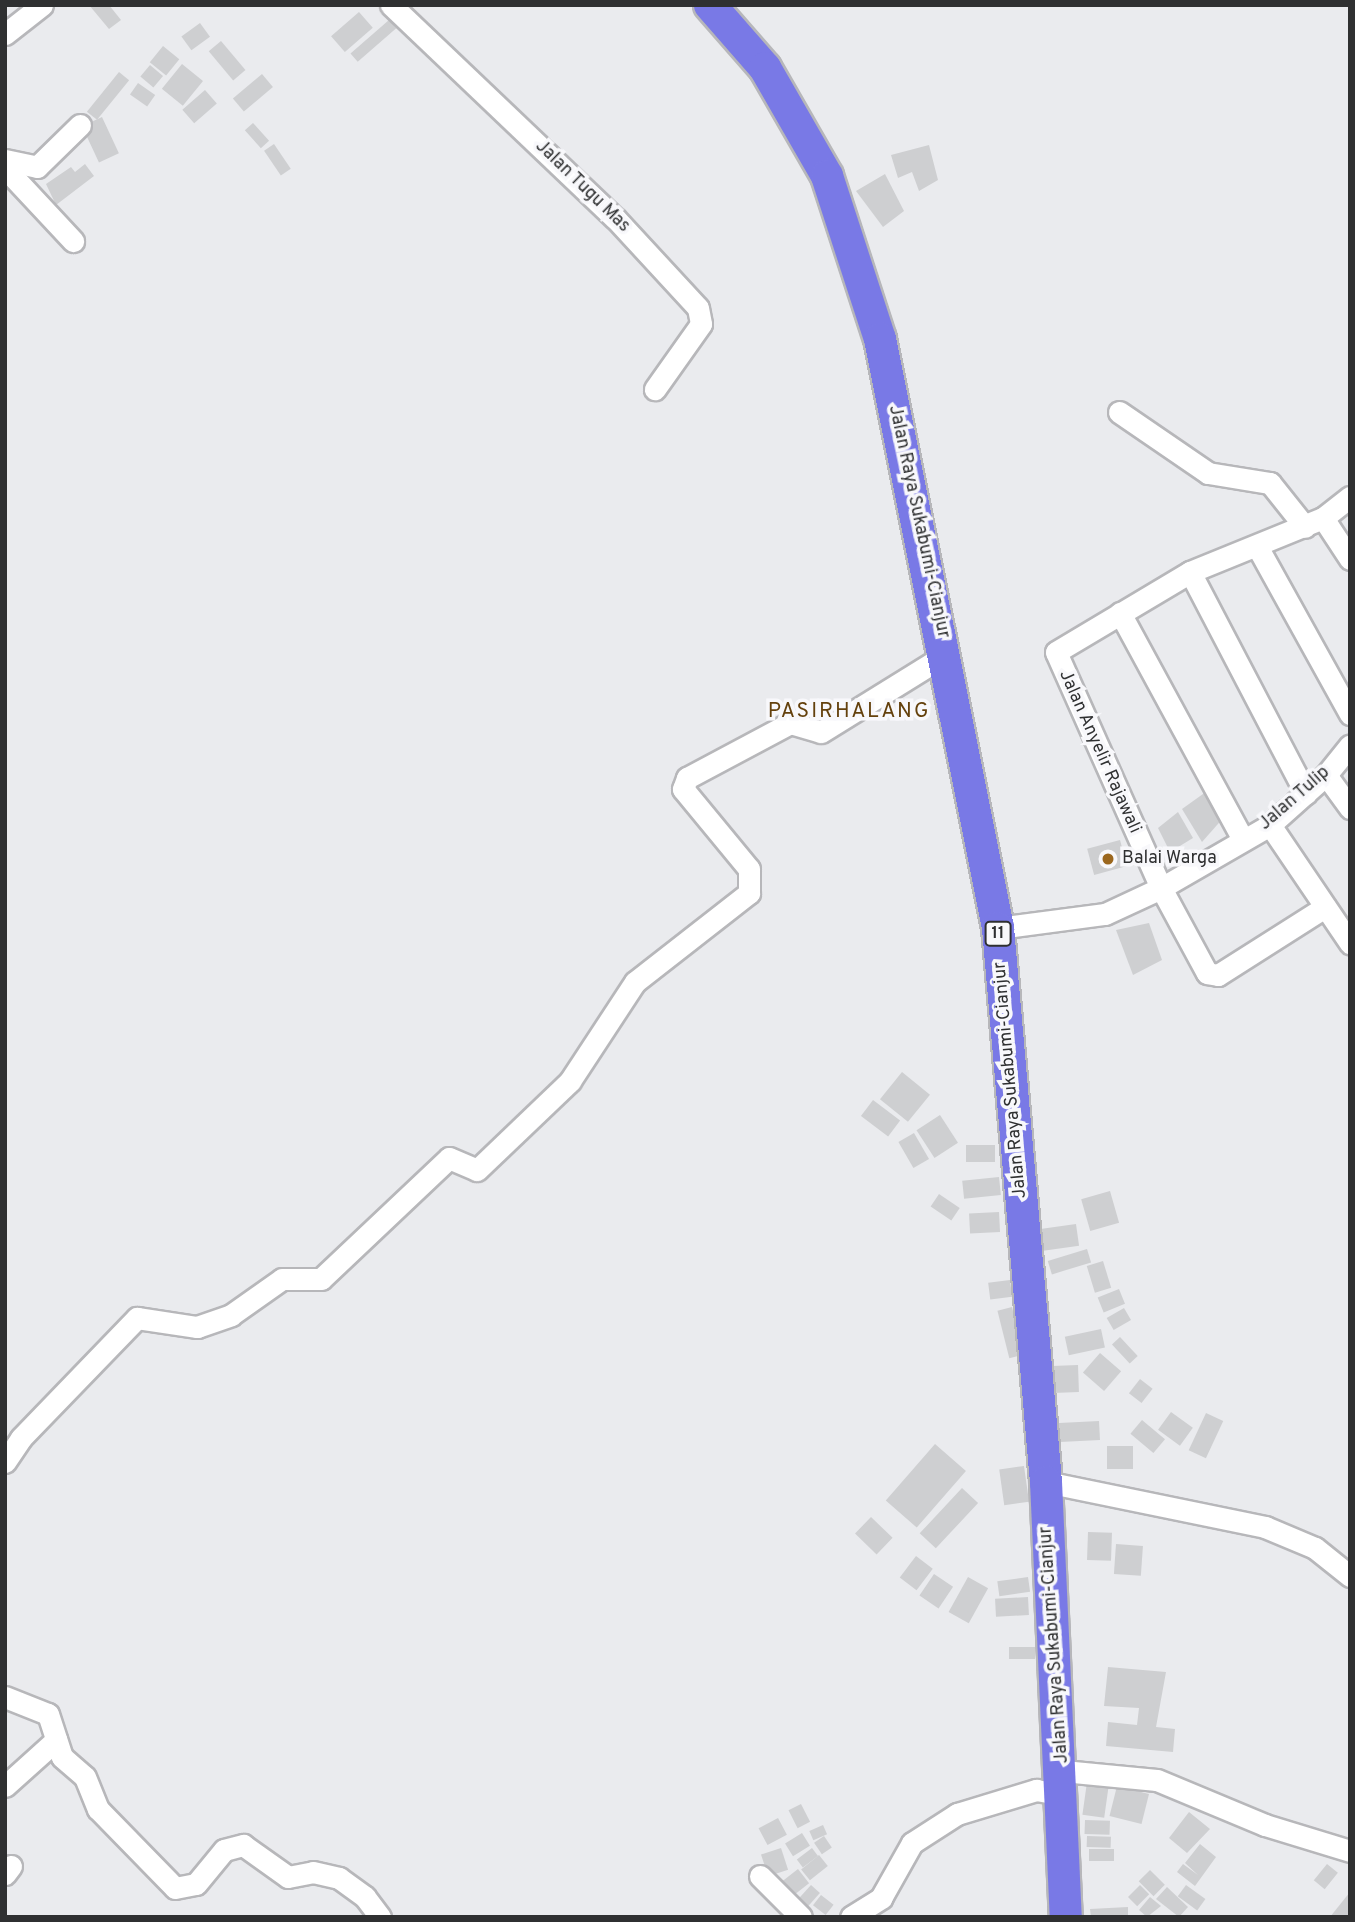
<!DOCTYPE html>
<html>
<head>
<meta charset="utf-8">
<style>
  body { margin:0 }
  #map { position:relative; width:1355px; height:1922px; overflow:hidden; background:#eaebee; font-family:Overpass,sans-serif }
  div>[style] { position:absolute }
  .building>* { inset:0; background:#cecfd1; transform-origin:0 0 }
  .roads { filter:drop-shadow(2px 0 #b7b7ba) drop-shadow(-2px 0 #b7b7ba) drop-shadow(0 2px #b7b7ba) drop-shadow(0 -2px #b7b7ba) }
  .minor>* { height:21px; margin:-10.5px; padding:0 10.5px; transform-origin:10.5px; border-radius:10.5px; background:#fff }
  .highway>* { height:32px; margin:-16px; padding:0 16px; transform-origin:16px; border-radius:16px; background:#7979e6 }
  .dots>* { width:19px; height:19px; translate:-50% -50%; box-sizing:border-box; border:4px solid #f8f8fb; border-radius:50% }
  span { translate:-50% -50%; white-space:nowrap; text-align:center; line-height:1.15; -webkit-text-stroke:7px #f8f8fb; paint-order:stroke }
  .shield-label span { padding:2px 5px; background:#f8f8fb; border:2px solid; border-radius:5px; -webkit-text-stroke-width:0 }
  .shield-label { font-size:16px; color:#2f3031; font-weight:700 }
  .street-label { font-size:18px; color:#2f3031 }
  .poi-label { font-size:18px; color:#2f3031 }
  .left { translate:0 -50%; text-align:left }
  .quarter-label { font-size:21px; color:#64410d; letter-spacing:2px }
  .frame { position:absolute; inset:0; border:7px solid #2f3031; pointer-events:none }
</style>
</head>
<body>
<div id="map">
  <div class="building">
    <div style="clip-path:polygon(89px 5px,109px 5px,121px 20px,109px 29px)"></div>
    <div style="left:359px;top:12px;width:21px;height:37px;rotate:49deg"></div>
    <div style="left:389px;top:20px;width:11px;height:51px;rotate:49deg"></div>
    <div style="left:200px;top:23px;width:17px;height:23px;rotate:54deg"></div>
    <div style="left:221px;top:41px;width:38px;height:16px;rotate:50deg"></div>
    <div style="left:163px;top:46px;width:21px;height:21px;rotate:39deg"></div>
    <div style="left:182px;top:64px;width:27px;height:32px;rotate:39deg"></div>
    <div style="left:150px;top:65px;width:17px;height:15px;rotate:40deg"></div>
    <div style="left:119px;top:72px;width:13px;height:51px;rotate:39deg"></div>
    <div style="left:262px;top:74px;width:17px;height:38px;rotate:50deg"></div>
    <div style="left:138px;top:83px;width:21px;height:14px;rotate:35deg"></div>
    <div style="left:205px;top:90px;width:18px;height:30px;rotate:49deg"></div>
    <div style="left:102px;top:117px;width:40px;height:22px;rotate:65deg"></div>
    <div style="left:253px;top:123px;width:24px;height:11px;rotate:48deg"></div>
    <div style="left:274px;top:144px;width:30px;height:12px;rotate:56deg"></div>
    <div style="clip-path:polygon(929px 145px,938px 180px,919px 191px,912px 172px,898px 178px,891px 155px)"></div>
    <div style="clip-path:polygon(85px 164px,94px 176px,56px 205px,46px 184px,71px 167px,75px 172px)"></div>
    <div style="clip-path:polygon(885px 174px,904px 211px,883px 227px,856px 191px)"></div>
    <div style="clip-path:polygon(1210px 789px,1225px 816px,1202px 842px,1182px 809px)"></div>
    <div style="clip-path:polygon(1178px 812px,1193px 838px,1170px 852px,1158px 828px)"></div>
    <div style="left:1120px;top:840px;width:27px;height:34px;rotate:75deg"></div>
    <div style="clip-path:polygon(1149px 923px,1162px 960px,1133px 975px,1116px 930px)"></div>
    <div style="left:902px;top:1072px;width:36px;height:35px;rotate:39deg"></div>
    <div style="left:873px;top:1100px;width:34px;height:20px;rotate:37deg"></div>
    <div style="left:940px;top:1115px;width:33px;height:28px;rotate:57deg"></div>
    <div style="left:914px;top:1133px;width:30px;height:18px;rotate:60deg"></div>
    <div style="left:966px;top:1145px;width:29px;height:17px"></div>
    <div style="left:999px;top:1177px;width:18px;height:37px;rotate:84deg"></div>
    <div style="left:1110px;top:1191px;width:33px;height:30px;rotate:74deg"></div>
    <div style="left:939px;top:1194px;width:25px;height:15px;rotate:34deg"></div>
    <div style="left:999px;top:1212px;width:20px;height:30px;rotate:87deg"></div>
    <div style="left:1076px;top:1224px;width:22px;height:36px;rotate:82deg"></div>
    <div style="left:1087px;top:1249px;width:14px;height:41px;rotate:73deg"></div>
    <div style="left:1103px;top:1261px;width:28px;height:17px;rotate:73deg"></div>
    <div style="left:1010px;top:1280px;width:17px;height:22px;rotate:83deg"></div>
    <div style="left:1119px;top:1289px;width:16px;height:23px;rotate:68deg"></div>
    <div style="left:1012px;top:1307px;width:49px;height:15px;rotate:76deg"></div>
    <div style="left:1124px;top:1308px;width:14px;height:20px;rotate:60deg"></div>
    <div style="left:1101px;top:1329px;width:19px;height:37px;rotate:78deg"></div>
    <div style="left:1120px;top:1337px;width:26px;height:11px;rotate:47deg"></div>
    <div style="left:1100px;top:1353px;width:28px;height:26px;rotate:41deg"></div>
    <div style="left:1078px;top:1365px;width:27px;height:26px;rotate:88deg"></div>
    <div style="left:1140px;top:1379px;width:16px;height:18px;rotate:38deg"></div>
    <div style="left:1171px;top:1412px;width:27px;height:22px;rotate:36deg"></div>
    <div style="left:1206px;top:1413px;width:19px;height:41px;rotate:25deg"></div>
    <div style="left:1142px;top:1420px;width:30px;height:18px;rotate:40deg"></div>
    <div style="left:1099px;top:1421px;width:19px;height:45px;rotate:87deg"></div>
    <div style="left:935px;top:1444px;width:41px;height:75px;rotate:41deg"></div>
    <div style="left:1107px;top:1446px;width:26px;height:23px"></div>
    <div style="left:1024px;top:1466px;width:36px;height:25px;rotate:82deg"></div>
    <div style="left:962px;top:1488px;width:22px;height:62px;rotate:43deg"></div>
    <div style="left:871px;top:1517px;width:30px;height:23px;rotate:44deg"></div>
    <div style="left:1088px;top:1532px;width:24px;height:28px;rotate:2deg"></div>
    <div style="left:1116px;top:1544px;width:27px;height:30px;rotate:4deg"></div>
    <div style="left:916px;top:1556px;width:21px;height:27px;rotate:37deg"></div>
    <div style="left:934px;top:1574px;width:23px;height:26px;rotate:34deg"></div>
    <div style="left:968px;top:1577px;width:23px;height:40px;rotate:29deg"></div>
    <div style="left:1028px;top:1577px;width:15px;height:31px;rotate:82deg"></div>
    <div style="left:1028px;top:1597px;width:18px;height:33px;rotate:87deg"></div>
    <div style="left:1035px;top:1647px;width:12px;height:26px;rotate:90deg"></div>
    <div style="clip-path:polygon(1108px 1667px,1166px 1672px,1156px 1727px,1175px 1729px,1173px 1752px,1106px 1746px,1108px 1722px,1137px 1725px,1139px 1708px,1104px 1706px)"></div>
    <div style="left:1087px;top:1782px;width:22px;height:33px;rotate:8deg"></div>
    <div style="left:1117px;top:1786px;width:33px;height:31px;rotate:14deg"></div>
    <div style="left:801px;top:1804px;width:20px;height:14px;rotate:63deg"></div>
    <div style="clip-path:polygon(1189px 1812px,1210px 1829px,1187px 1853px,1169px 1838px)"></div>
    <div style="left:778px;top:1818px;width:19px;height:22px;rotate:62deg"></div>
    <div style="left:1085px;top:1820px;width:25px;height:14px;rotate:2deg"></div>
    <div style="left:823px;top:1825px;width:10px;height:15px;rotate:66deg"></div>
    <div style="left:802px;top:1833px;width:15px;height:20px;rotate:58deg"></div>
    <div style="left:824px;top:1836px;width:14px;height:12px;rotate:56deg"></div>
    <div style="left:1087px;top:1836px;width:24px;height:11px;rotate:2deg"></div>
    <div style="clip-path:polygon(1200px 1844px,1216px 1857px,1195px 1886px,1177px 1872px,1183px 1864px,1198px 1875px,1185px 1863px)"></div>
    <div style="left:781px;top:1848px;width:23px;height:21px;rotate:72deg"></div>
    <div style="left:812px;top:1848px;width:10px;height:19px;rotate:53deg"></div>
    <div style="left:1089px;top:1849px;width:25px;height:12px"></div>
    <div style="left:819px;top:1855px;width:14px;height:23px;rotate:51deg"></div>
    <div style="left:1327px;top:1864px;width:14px;height:21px;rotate:39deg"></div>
    <div style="left:798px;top:1869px;width:18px;height:24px;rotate:52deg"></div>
    <div style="left:1150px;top:1870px;width:21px;height:16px;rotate:45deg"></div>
    <div style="left:811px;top:1885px;width:12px;height:20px;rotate:42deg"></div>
    <div style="left:1140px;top:1885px;width:13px;height:17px;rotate:45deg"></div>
    <div style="left:1186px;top:1885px;width:24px;height:14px;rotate:36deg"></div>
    <div style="clip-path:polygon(1167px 1887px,1188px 1907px,1179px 1917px,1156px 1899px)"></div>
    <div style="clip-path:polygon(1350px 1892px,1350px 1917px,1330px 1917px)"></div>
    <div style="left:821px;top:1895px;width:16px;height:13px;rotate:38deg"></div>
    <div style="clip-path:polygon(1150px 1897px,1161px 1906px,1147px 1917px,1139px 1910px)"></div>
    <div style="clip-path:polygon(1128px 1907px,1128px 1917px,1091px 1917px,1090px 1909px)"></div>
  </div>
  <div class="roads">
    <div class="minor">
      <div style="left:391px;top:5px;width:309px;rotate:43.6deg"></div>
      <div style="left:615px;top:218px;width:122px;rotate:47.3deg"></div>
      <div style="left:698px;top:308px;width:16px;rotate:79deg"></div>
      <div style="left:701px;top:324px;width:80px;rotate:125.3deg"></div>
      <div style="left:5px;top:34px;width:47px;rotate:-38.1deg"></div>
      <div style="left:5px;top:160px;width:33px;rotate:12deg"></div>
      <div style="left:37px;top:167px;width:60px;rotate:-44.3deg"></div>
      <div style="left:5px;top:168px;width:100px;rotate:47deg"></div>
      <div style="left:1119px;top:412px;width:108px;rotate:34.4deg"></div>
      <div style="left:1208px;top:473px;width:63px;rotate:9.2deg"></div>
      <div style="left:1270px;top:483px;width:56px;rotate:51.5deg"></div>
      <div style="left:1323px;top:518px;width:49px;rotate:56.6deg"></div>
      <div style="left:1258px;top:548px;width:190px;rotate:61deg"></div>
      <div style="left:1190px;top:572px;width:250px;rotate:62.4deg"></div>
      <div style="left:1120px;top:613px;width:258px;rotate:61.5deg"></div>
      <div style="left:1326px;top:775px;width:41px;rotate:54deg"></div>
      <div style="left:1270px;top:825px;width:143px;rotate:55.9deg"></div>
      <div style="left:1325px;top:907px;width:127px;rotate:147.6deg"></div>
      <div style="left:1218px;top:975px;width:11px;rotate:-170deg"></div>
      <div style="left:1207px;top:973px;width:97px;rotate:-118.4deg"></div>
      <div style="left:1161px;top:888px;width:258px;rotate:-114deg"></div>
      <div style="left:1056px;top:652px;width:156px;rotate:-30.8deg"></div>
      <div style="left:1190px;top:572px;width:144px;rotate:-22.1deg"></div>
      <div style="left:1323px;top:518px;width:34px;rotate:-38deg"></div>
      <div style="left:998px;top:928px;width:108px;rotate:-7.5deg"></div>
      <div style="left:1105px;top:914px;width:62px;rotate:-24.9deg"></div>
      <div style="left:1161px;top:888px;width:126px;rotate:-30deg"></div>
      <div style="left:1270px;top:825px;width:75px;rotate:-41.8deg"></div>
      <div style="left:1326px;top:775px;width:38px;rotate:-51deg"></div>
      <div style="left:5px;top:1462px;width:29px;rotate:-56deg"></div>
      <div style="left:21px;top:1438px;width:167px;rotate:-46deg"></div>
      <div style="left:137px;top:1318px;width:61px;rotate:8.5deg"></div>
      <div style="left:197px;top:1327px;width:36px;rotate:-19deg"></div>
      <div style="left:231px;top:1315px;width:62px;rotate:-35.2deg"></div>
      <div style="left:282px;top:1279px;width:39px"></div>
      <div style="left:321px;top:1279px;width:176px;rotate:-43.4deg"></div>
      <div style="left:449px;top:1158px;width:30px;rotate:23deg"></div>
      <div style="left:477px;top:1170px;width:129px;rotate:-43.7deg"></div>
      <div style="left:570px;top:1081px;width:118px;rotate:-56.7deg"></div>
      <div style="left:635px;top:982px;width:145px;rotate:-38deg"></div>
      <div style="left:749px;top:893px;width:24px;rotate:-90deg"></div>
      <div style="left:749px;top:869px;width:104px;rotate:-129.5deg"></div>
      <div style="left:683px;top:789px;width:12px;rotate:-70deg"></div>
      <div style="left:687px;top:778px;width:117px;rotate:-28.1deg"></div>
      <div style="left:790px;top:723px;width:32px;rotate:16deg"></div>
      <div style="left:821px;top:732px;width:146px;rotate:-31.8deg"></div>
      <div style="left:1046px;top:1482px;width:224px;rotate:11.6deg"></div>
      <div style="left:1265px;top:1527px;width:54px;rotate:22.8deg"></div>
      <div style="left:1315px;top:1548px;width:45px;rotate:38.7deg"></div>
      <div style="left:5px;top:1697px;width:46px;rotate:21.6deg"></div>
      <div style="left:48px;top:1714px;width:45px;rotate:72deg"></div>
      <div style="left:62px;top:1757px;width:30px;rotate:41deg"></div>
      <div style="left:85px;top:1777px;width:35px;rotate:68deg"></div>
      <div style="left:98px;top:1809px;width:110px;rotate:45.7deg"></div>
      <div style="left:175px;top:1888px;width:21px;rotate:-11deg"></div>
      <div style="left:196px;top:1884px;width:44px;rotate:-50.5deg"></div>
      <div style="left:224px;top:1850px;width:20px;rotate:-15deg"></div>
      <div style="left:243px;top:1845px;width:55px;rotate:35.4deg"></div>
      <div style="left:288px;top:1877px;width:25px;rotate:-11deg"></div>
      <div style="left:313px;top:1872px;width:27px;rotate:13deg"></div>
      <div style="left:339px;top:1878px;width:32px;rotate:36deg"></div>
      <div style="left:365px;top:1897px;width:25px;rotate:53deg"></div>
      <div style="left:1063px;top:1771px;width:94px;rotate:5.5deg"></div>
      <div style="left:1157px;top:1780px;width:117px;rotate:22.6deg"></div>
      <div style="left:1265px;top:1825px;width:89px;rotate:17deg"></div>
      <div style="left:5px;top:1786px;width:69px;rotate:-42deg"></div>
      <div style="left:5px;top:1874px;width:10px;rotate:-53deg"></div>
      <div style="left:760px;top:1876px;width:58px;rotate:45deg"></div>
      <div style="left:851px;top:1917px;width:36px;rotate:-32deg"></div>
      <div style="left:881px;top:1898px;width:63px;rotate:-60.6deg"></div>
      <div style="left:912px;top:1843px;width:54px;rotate:-32.8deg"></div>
      <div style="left:957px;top:1814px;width:83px;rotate:-16.9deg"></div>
      <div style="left:1036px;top:1790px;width:28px;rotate:10deg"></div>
    </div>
    <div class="highway">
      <div style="left:710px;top:5px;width:84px;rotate:48.9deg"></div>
      <div style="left:765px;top:68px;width:125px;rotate:60.1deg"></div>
      <div style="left:827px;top:176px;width:171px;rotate:72deg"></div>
      <div style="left:880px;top:339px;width:601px;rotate:78.67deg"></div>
      <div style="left:998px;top:928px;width:556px;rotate:85.05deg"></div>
      <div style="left:1046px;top:1482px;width:435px;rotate:87.4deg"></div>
    </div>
  </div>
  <div class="dots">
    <div style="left:1108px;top:859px;background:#9b671e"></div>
  </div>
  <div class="shield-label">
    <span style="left:998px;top:934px">11</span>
  </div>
  <div class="street-label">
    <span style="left:582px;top:187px;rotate:44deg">Jalan Tugu Mas</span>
    <span style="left:918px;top:522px;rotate:78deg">Jalan Raya Sukabumi-Cianjur</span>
    <span style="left:1099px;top:752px;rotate:66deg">Jalan Anyelir Rajawali</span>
    <span style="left:1295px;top:799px;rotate:-41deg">Jalan Tulip</span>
    <span style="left:1011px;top:1080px;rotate:-95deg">Jalan Raya Sukabumi-Cianjur</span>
    <span style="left:1055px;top:1645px;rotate:-94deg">Jalan Raya Sukabumi-Cianjur</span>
  </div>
  <div class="poi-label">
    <span class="left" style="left:1122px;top:859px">Balai Warga</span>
  </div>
  <div class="quarter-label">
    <span style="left:849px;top:712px">PASIRHALANG</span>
  </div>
  <div class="frame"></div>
</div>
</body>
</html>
